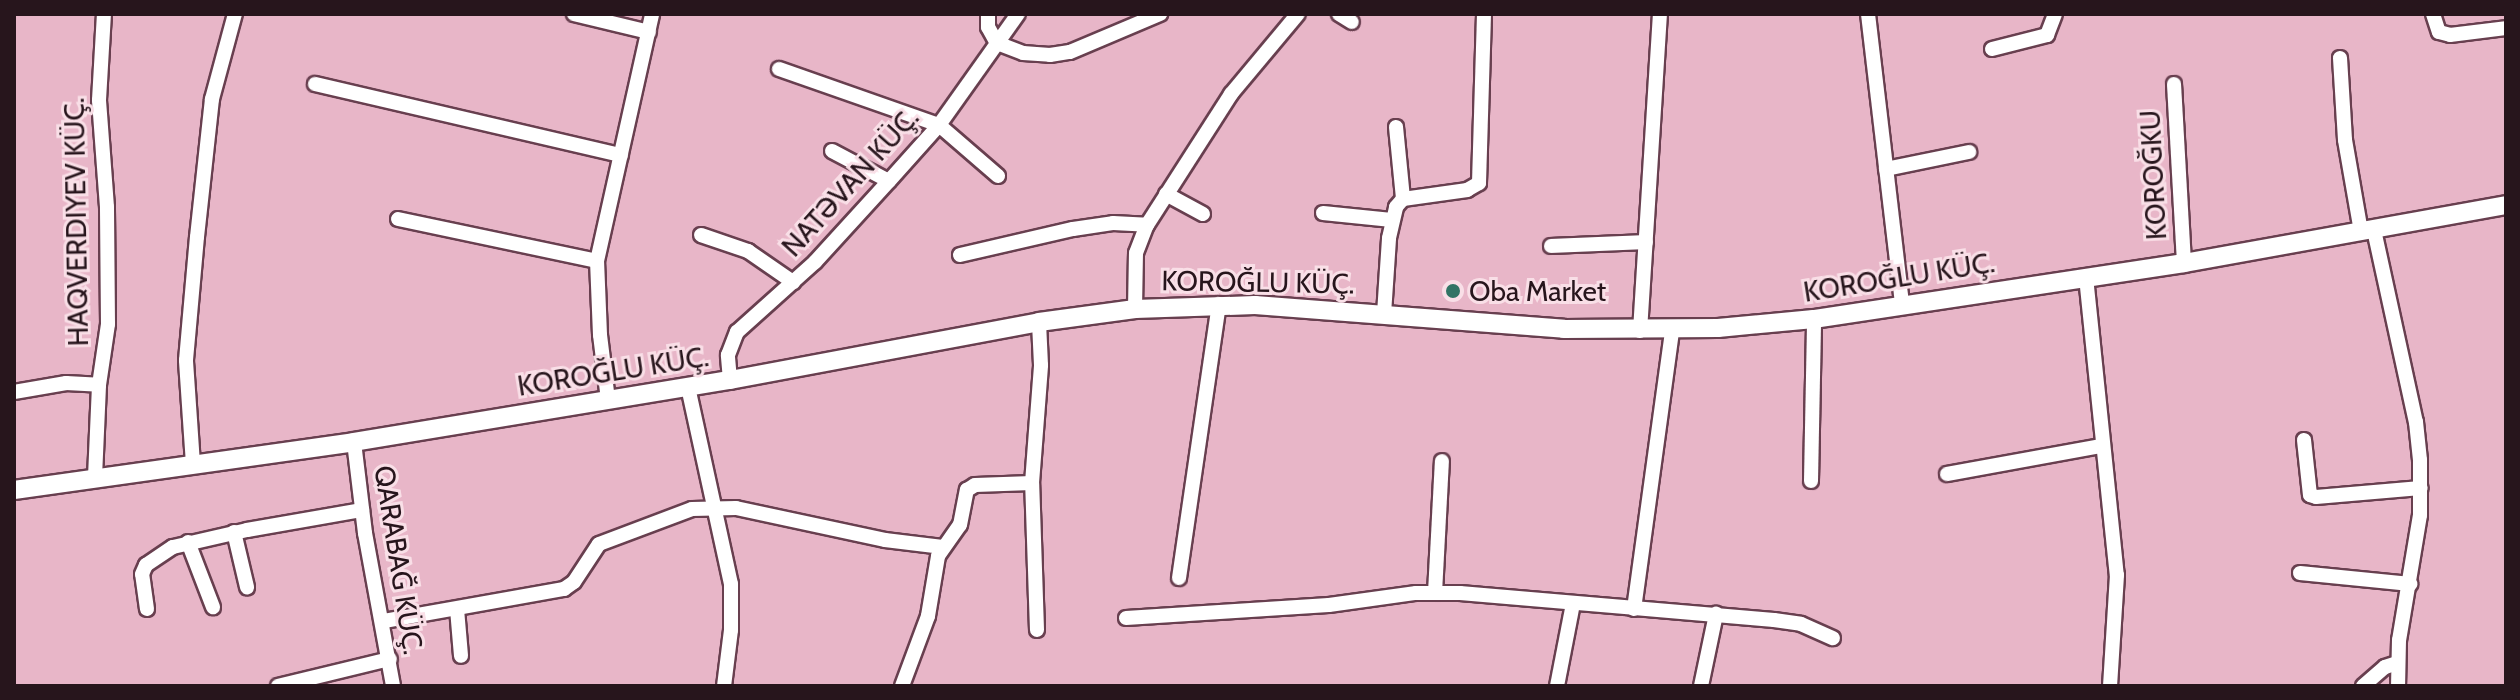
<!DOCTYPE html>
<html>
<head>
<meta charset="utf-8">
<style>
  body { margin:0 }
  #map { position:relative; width:2520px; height:700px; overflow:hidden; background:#e8b6c8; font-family:Cabin,sans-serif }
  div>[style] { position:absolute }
  .roads { filter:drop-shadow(2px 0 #683f4f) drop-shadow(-2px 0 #683f4f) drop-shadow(0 2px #683f4f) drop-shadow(0 -2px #683f4f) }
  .street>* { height:14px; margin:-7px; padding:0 7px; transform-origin:7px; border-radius:7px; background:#fff }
  .secondary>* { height:18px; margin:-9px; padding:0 9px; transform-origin:9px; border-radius:9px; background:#fff }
  .dots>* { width:22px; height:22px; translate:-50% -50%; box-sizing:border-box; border:4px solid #f9dfe7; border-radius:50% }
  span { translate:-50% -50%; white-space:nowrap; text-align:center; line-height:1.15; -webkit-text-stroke:6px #f9dfe7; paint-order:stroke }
  .street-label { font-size:28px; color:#27151c }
  .poi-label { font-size:28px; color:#27151c }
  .left { translate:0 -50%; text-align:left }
  .frame { position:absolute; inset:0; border:16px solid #27151c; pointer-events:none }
</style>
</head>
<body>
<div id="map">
  <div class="roads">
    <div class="street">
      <div style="left:574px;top:14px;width:77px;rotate:13.5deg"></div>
      <div style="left:988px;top:14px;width:13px;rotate:90deg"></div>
      <div style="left:988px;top:27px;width:18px;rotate:61deg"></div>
      <div style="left:997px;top:43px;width:28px;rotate:21deg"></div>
      <div style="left:1023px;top:53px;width:27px;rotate:4deg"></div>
      <div style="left:1050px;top:55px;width:20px;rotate:-9deg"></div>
      <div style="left:1070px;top:52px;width:98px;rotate:-22.9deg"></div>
      <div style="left:1339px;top:14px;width:15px;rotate:32deg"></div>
      <div style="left:1868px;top:14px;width:293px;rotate:83.3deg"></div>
      <div style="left:2433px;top:14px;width:19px;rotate:72deg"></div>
      <div style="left:2439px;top:32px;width:11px;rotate:15deg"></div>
      <div style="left:2450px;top:35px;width:56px;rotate:-7.1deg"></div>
      <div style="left:1992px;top:49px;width:57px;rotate:-14.3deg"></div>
      <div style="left:2047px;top:35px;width:22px;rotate:-69deg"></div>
      <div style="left:2340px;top:58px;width:82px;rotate:86.5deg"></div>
      <div style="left:2345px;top:140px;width:93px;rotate:80.1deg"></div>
      <div style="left:779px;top:69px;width:170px;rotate:19.3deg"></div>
      <div style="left:939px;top:125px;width:78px;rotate:40.8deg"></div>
      <div style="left:315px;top:84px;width:314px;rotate:13.1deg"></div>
      <div style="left:2174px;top:84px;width:179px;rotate:86.8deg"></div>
      <div style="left:1396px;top:127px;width:72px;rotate:84.4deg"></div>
      <div style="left:832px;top:151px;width:64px;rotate:27.8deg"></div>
      <div style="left:1886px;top:169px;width:85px;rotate:-11.6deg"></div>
      <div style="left:1166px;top:194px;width:42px;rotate:28.4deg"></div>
      <div style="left:1323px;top:213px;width:69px;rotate:5.8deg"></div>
      <div style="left:398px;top:219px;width:203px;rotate:11.9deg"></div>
      <div style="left:2374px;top:230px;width:197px;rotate:77.7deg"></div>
      <div style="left:2416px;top:422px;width:38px;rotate:84deg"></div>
      <div style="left:2420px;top:460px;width:55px;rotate:90deg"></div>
      <div style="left:2420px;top:515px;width:127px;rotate:99.5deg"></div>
      <div style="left:2399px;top:640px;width:46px;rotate:91.2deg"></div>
      <div style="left:701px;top:235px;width:50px;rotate:18.8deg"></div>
      <div style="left:748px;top:251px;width:55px;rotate:34.6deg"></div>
      <div style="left:1551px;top:246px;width:95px;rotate:-2.4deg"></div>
      <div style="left:960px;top:255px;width:116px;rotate:-13deg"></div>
      <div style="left:1073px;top:229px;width:40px;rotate:-8.5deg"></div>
      <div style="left:1113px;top:223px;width:34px;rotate:3deg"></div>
      <div style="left:2086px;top:277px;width:300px;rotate:84.1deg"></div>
      <div style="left:2117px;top:575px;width:111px;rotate:93.6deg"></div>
      <div style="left:1135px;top:309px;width:56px;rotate:-89deg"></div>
      <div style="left:1136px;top:253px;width:30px;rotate:-69deg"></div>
      <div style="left:1147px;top:225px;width:156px;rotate:-57.3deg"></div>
      <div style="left:1231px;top:94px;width:104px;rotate:-50.1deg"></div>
      <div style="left:1384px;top:314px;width:76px;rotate:-86.2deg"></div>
      <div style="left:1389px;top:238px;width:32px;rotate:-77deg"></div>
      <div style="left:1396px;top:207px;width:11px;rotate:-49deg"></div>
      <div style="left:1403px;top:199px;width:65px;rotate:-8deg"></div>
      <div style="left:1467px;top:190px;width:14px;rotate:-30deg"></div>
      <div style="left:1479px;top:183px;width:169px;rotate:-88.3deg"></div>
      <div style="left:1640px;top:331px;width:318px;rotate:-86.4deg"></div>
      <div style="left:730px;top:380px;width:25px;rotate:-95deg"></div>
      <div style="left:728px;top:355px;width:25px;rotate:-69deg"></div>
      <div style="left:737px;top:332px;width:105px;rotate:-41.9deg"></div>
      <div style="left:815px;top:262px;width:110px;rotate:-47.6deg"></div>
      <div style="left:889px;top:181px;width:75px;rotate:-48.2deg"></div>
      <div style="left:939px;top:125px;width:136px;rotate:-54.6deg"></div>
      <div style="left:688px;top:387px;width:202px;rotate:77.7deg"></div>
      <div style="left:731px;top:584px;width:46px;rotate:90deg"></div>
      <div style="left:731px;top:630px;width:56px;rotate:97.1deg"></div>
      <div style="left:14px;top:392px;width:53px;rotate:-9.8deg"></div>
      <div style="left:66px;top:383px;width:33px;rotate:3deg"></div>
      <div style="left:608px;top:400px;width:65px;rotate:-97deg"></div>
      <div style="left:600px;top:335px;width:74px;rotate:-92.3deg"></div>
      <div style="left:597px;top:261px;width:253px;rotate:-77.4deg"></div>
      <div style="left:2304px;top:440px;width:55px;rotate:83.8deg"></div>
      <div style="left:2310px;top:495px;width:6px;rotate:18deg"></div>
      <div style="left:2316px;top:497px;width:105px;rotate:-4.9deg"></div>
      <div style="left:354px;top:442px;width:92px;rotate:83.1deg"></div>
      <div style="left:365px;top:533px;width:156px;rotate:79.6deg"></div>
      <div style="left:193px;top:464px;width:104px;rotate:-93.9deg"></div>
      <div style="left:186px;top:360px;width:123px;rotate:-84.9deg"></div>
      <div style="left:197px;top:237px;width:139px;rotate:-83.8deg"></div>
      <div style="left:212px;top:99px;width:88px;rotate:-74.9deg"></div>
      <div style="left:1947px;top:474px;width:157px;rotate:-10.3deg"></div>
      <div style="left:95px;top:477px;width:92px;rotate:-87.5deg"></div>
      <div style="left:99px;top:385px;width:62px;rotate:-81.6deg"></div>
      <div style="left:108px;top:324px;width:117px;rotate:-90.5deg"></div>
      <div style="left:107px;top:207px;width:107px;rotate:-94.3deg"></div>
      <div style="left:99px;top:100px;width:86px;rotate:-86.7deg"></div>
      <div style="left:1811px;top:481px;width:162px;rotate:-88.9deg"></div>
      <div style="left:234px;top:532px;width:57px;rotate:76.7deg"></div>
      <div style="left:188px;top:542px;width:70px;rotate:69deg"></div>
      <div style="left:2300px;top:573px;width:111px;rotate:5.7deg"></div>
      <div style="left:1179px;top:578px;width:277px;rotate:-81.7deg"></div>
      <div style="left:1435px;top:593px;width:132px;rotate:-87deg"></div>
      <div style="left:147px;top:609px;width:35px;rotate:-98deg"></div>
      <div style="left:142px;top:574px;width:10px;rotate:-66deg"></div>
      <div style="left:146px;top:565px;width:32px;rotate:-34deg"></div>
      <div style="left:173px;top:547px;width:76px;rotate:-12.9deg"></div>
      <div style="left:247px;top:530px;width:117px;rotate:-9.9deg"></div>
      <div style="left:457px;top:609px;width:47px;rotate:85.1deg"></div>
      <div style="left:1634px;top:609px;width:282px;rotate:-82.2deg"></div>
      <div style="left:1126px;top:618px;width:203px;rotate:-3.7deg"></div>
      <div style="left:1329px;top:605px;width:88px;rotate:-7.9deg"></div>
      <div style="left:1416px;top:593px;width:44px"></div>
      <div style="left:1460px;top:593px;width:315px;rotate:4.9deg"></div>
      <div style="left:1774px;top:620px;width:27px;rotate:8deg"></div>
      <div style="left:1801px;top:624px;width:35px;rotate:24deg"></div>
      <div style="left:384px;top:621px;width:183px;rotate:-10.1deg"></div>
      <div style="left:564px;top:589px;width:12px;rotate:-35deg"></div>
      <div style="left:574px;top:582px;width:45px;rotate:-56.7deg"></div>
      <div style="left:599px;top:544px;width:99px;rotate:-20.6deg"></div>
      <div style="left:692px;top:509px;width:44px;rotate:-1.3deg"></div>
      <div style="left:736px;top:508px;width:152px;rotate:12.1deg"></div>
      <div style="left:885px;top:540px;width:58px;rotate:6.9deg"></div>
      <div style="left:1037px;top:630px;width:147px;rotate:-91.9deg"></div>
      <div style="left:1032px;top:483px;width:118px;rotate:-85.6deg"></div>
      <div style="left:1041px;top:365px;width:43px;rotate:-92.7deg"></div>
      <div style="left:278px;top:686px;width:115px;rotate:-13.6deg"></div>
      <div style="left:902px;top:686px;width:75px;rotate:-69.6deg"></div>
      <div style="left:928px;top:616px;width:61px;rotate:-80.5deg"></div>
      <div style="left:938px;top:556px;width:38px;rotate:-55deg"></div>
      <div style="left:960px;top:525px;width:36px;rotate:-79deg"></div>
      <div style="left:967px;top:490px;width:9px;rotate:-32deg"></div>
      <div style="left:975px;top:485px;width:57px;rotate:-2deg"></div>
      <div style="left:1557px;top:686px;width:84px;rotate:-79deg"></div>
      <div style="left:1701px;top:686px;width:74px;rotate:-78.2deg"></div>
      <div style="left:2363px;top:686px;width:29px;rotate:-41deg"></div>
      <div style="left:2385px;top:667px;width:13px;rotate:-18deg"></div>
    </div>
    <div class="secondary">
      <div style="left:14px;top:490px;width:343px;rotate:-8deg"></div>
      <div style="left:354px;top:442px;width:381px;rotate:-9.4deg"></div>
      <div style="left:730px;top:380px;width:314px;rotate:-10.6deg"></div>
      <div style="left:1039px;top:322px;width:97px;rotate:-7.7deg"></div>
      <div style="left:1135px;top:309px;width:120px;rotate:-1.9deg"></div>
      <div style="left:1255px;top:305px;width:310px;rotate:4.4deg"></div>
      <div style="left:1564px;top:329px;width:154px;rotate:-0.4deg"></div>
      <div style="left:1718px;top:328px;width:96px;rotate:-5.4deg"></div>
      <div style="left:1814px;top:319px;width:374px;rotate:-8.6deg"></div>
      <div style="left:2184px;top:263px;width:327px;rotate:-10.2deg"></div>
    </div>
  </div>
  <div class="dots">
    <div style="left:1453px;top:291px;background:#327465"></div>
  </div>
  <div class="street-label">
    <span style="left:2153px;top:175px;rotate:-93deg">KOROĞKU</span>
    <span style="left:850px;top:182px;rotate:-48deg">NATƏVAN KÜÇ.</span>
    <span style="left:76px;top:222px;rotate:-91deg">HAQVERDIYEV KÜÇ.</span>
    <span style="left:1899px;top:277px;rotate:-9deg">KOROĞLU KÜÇ.</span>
    <span style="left:1258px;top:282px;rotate:1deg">KOROĞLU KÜÇ.</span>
    <span style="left:613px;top:371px;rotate:-9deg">KOROĞLU KÜÇ.</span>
    <span style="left:399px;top:560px;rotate:81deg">QARABAĞ KÜÇ.</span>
  </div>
  <div class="poi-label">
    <span class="left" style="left:1469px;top:291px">Oba Market</span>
  </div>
  <div class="frame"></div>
</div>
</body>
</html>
